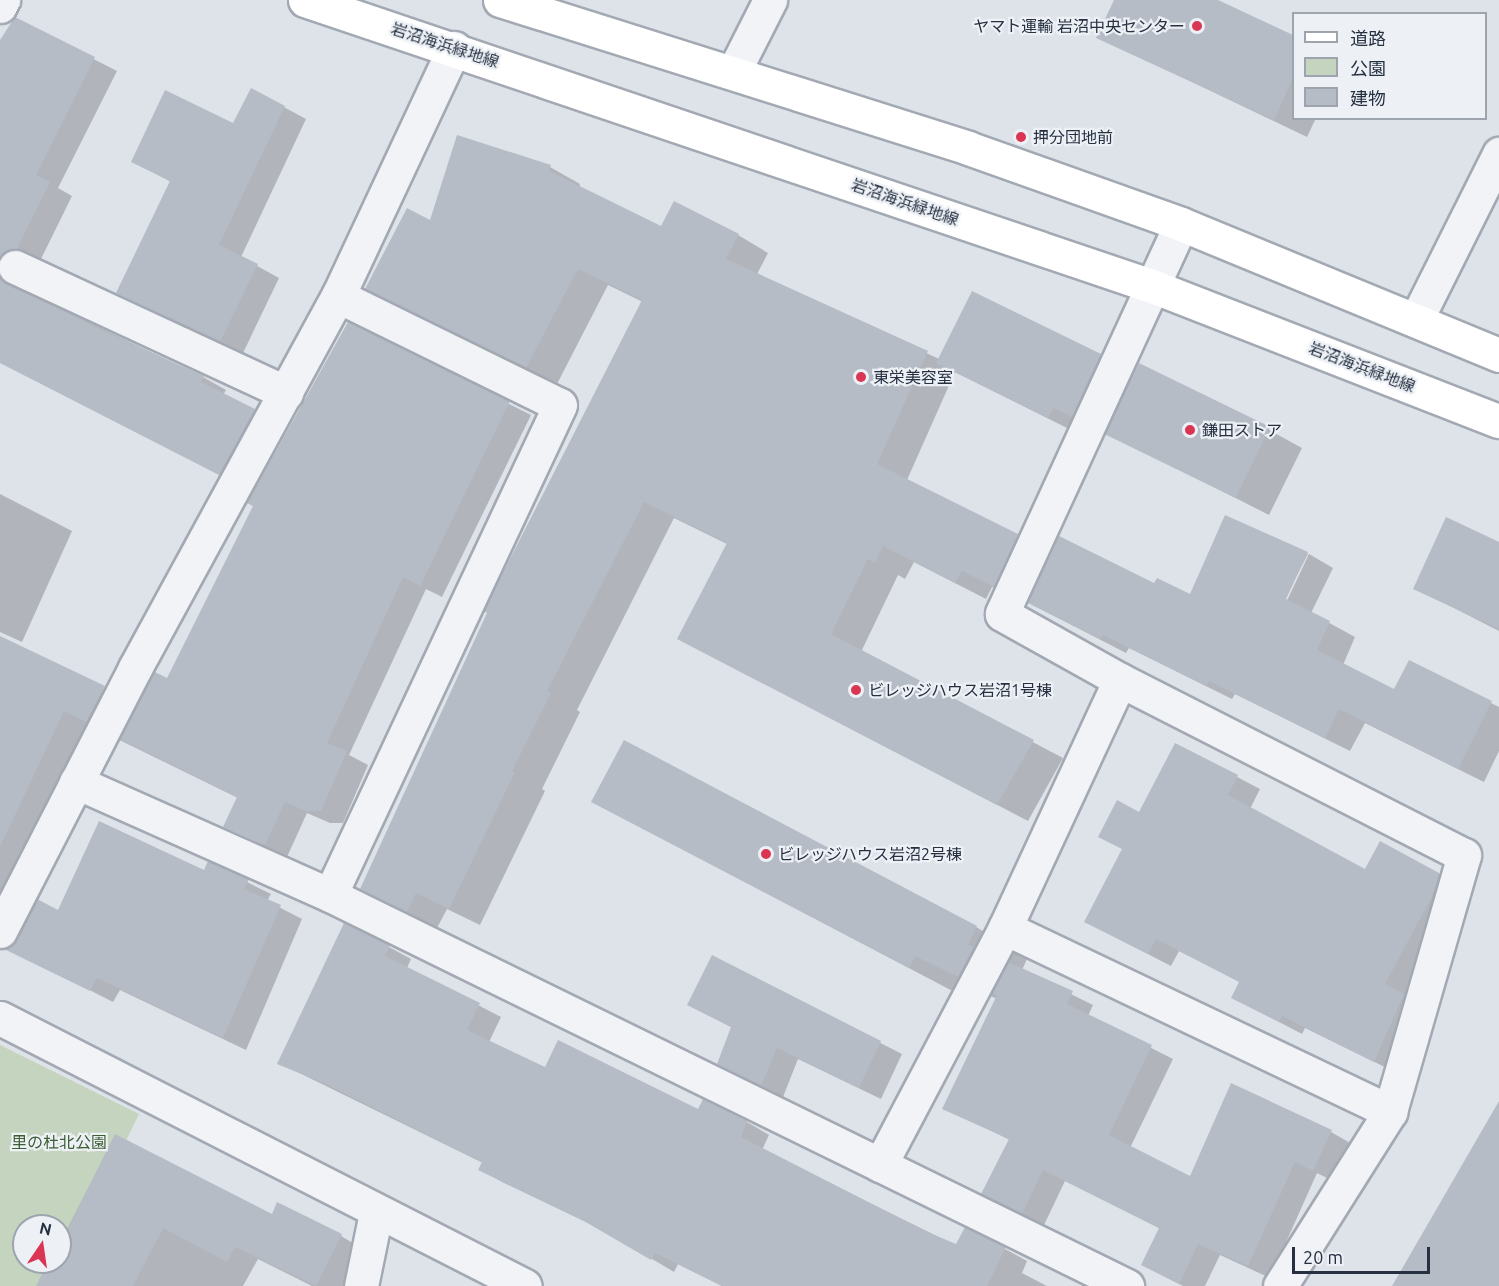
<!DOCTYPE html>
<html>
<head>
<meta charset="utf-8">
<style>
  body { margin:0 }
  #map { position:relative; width:1499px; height:1286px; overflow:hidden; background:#dee2e9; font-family:Ubuntu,"Noto Sans JP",sans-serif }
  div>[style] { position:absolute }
  .green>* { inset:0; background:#c4d4be }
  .shadow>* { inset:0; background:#0003 }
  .building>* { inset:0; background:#b5bcc6; transform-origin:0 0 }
  .roads { filter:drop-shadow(2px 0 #a3a9b3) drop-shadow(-2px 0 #a3a9b3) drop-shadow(0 2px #a3a9b3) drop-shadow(0 -2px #a3a9b3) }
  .street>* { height:33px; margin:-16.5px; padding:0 16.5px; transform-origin:16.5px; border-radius:16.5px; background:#f1f3f7 }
  .secondary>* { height:33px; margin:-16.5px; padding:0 16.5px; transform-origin:16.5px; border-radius:16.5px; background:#fff }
  .dots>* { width:16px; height:16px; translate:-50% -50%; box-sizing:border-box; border:3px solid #edf1f6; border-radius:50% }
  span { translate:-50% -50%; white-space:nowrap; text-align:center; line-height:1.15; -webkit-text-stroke:4.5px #edf1f6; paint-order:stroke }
  .poi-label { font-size:16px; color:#263041 }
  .right { translate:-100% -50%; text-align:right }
  .left { translate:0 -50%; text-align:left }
  .street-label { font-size:16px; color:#263041 }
  .park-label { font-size:16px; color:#3b5e32 }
  .legend { position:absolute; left:1292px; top:12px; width:195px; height:108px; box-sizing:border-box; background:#edf1f6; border:2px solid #9da4ae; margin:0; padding:8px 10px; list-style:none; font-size:18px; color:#263041 }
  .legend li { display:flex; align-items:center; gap:12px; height:30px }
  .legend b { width:30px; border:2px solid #9da4ae }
  .north { position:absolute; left:12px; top:1214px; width:60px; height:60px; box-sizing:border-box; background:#edf1f6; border:2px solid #9da4ae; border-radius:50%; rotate:13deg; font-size:16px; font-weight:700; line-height:24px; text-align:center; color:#263041 }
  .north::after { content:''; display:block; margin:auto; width:21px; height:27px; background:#da3653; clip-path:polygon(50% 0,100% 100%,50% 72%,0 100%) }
  .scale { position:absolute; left:1292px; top:1247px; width:138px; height:27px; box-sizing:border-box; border:3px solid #263041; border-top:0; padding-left:8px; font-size:18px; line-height:21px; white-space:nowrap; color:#263041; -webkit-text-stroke:4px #edf1f6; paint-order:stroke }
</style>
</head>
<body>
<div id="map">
  <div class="green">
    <div style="clip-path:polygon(evenodd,0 1045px,139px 1114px,55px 1286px,0 1286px,0 1045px,24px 1226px,60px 1226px,60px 1262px,24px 1262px,24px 1226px)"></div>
  </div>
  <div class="shadow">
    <div style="clip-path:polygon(1115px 0,1214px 0,1294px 37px,1294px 118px,1316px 118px,1307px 137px,1098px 37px)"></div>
    <div style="clip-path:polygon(15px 19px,117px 71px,58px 188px,72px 196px,40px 261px,20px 272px,21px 290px,203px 377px,226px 390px,223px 395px,277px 423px,242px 486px,0 360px,0 47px)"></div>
    <div style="clip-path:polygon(252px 90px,306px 119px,241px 257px,279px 278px,243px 353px,118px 293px,171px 182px,133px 161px,234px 125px)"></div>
    <div style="clip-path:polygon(550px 167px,580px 184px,579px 188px,662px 228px,738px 235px,768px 253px,757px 274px,939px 359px,1100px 356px,1135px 376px,1269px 430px,1302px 448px,1269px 515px,1106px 432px,1086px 425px,1081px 435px,955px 372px,907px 480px,1047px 553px,1024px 603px,992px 587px,986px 599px,914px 562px,905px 579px,898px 575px,861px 652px,1063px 758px,1028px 821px,679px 639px,727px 544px,674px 518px,577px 710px,580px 712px,542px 789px,545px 791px,480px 925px,447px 909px,437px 928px,362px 888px,643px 302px,608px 285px,557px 384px,367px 288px,431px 222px)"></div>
    <div style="clip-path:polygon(349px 324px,531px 415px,442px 597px,426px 589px,349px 755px,368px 765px,343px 823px,330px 823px,307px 813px,287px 857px,225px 826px,238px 798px,97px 729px,0 900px,0 638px,138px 707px,167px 680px)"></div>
    <div style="clip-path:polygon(0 494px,72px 531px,22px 642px,0 632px)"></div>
    <div style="clip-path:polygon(1226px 517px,1308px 554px,1281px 605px,1284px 607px,1309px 554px,1333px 568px,1311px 613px,1355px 637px,1343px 665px,1395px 691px,1491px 703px,1499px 707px,1499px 751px,1484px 782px,1365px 723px,1350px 751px,1235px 694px,1232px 699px,1129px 648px,1126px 653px,1029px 603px,1155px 585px,1191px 596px)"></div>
    <div style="clip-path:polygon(1499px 543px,1499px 631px,1415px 588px)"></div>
    <div style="clip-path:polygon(1176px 745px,1260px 789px,1250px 809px,1365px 871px,1439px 874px,1461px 887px,1397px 1073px,1305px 1028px,1302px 1034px,1256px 1010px,1241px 982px,1179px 951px,1171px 966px,1109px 934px,1140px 814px)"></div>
    <div style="clip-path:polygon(593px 802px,976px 927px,1028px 957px,1022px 970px,1093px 1005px,1088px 1016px,1173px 1059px,1130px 1148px,1190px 1178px,1331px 1132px,1352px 1144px,1335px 1182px,1317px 1173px,1270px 1278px,1220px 1255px,1205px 1286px,1183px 1286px,1143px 1265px,1161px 1229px,1065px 1181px,1044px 1225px,1005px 1205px,1010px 1140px,944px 1108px,997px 999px,968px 985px,962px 996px)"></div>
    <div style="clip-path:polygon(208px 863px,271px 894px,267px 901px,302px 919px,246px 1050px,120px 990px,113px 1002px,15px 952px,59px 912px,204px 872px)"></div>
    <div style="clip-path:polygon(389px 947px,411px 959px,407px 968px,501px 1017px,489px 1042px,546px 1069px,747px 1122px,769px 1135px,762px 1150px,957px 1246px,1005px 1249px,1027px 1261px,1022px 1273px,1047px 1286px,722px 1286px,678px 1264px,674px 1272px,605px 1231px,502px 1182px,480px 1169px,483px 1163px,279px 1063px)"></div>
    <div style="clip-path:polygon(713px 957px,902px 1054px,881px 1099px,798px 1059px,783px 1097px,718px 1063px,733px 1028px,689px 1005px)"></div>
    <div style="clip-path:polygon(115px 1136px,272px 1216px,341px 1236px,363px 1249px,344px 1286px,312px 1286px,258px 1259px,243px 1286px,38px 1286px,50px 1262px,60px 1262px,60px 1243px)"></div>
  </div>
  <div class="building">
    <div style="clip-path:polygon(1114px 0,1218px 0,1293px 35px,1293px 78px,1274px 120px,1096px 38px)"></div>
    <div style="clip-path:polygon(15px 17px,95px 57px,36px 175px,50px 182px,17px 249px,0 257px,0 40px)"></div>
    <div style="clip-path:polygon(251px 88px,285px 106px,219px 245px,258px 264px,220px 342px,116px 293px,170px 181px,131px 162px,165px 90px,233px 123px)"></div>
    <div style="clip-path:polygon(457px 135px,551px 165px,549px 171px,661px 226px,674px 201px,739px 234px,726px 259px,928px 351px,877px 464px,1018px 534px,994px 587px,962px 571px,955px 583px,883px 546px,875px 563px,868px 559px,831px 634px,1034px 740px,997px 805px,677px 639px,727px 543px,644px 502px,547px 691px,551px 693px,512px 771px,515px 772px,449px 909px,416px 893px,407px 912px,360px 889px,487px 613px,484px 611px,489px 600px,642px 300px,578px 269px,526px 368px,365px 289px,407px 208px,430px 220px)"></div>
    <div style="clip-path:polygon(0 278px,99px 329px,204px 376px,201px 382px,255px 409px,219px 475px,0 363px)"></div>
    <div style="clip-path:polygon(972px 291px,1101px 354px,1072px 417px,1053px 408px,1048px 418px,936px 363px)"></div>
    <div style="clip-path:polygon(348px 322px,510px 401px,420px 586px,403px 577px,327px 743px,347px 751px,321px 811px,306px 811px,285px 802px,265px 845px,223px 827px,237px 797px,120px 739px,155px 672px,167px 678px,253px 506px,247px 503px)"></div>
    <div style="left:1139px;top:363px;width:146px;height:79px;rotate:26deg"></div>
    <div style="clip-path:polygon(1225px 515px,1308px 552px,1286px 599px,1330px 621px,1317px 650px,1394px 689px,1409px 660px,1492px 701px,1458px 769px,1339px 709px,1325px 738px,1209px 681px,1207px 686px,1103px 635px,1100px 639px,1028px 603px,1059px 536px,1154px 583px,1157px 578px,1190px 594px)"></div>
    <div style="clip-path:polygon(1446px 517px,1499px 542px,1499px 629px,1413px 589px)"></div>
    <div style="clip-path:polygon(0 636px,105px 686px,86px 722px,64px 711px,0 847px)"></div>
    <div style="clip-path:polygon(624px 740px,977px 926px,968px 945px,974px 947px,958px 977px,915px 956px,909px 968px,591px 802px)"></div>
    <div style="clip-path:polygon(1175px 743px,1238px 775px,1228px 795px,1365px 869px,1380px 841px,1439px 873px,1432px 897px,1385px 984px,1404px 994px,1374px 1062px,1282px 1016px,1279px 1022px,1231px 998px,1239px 982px,1156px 939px,1148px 954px,1084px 922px,1122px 849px,1098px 837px,1117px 800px,1139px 812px)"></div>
    <div style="clip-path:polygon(99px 821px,204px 870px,208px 861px,249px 879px,244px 889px,281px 905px,223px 1038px,97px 978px,90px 991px,4px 949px,16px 940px,37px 899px,58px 910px)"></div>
    <div style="clip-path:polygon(344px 923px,390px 945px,385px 956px,480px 1003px,467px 1030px,545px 1067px,558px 1040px,698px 1109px,703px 1099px,747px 1121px,741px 1137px,925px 1231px,956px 1244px,965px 1227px,1006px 1247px,987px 1286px,722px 1286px,655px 1253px,651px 1260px,584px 1221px,478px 1170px,482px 1162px,326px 1084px,277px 1064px)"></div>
    <div style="clip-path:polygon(712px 955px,881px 1041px,859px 1088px,777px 1048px,761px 1086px,717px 1064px,731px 1027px,687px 1005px)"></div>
    <div style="clip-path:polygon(1008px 962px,1073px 991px,1067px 1004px,1152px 1045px,1109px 1135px,1190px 1176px,1231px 1083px,1332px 1130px,1313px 1171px,1295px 1162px,1248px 1266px,1198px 1244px,1179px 1284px,1141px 1265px,1159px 1228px,1043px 1170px,1022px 1214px,981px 1194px,1009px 1139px,942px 1109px,997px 995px,992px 993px)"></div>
    <div style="clip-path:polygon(1499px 1101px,1499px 1286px,1392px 1286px)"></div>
    <div style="clip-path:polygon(115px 1134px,272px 1214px,277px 1202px,342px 1234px,316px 1286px,235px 1247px,227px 1262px,163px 1228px,133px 1286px,36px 1286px,48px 1262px,60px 1262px,60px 1244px)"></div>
  </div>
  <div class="roads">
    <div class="street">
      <div style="left:0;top:6px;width:7px;rotate:-63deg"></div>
      <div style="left:734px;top:71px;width:80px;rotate:-63.1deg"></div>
      <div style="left:1181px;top:224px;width:429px;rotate:114.7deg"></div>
      <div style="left:1002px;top:614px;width:135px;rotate:29.2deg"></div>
      <div style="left:1120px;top:680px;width:386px;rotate:27deg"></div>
      <div style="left:1464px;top:855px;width:267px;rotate:106.1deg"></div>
      <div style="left:1390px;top:1112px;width:206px;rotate:122.3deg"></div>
      <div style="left:15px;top:267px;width:299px;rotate:24.9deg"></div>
      <div style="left:338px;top:296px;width:247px;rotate:26.2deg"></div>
      <div style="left:560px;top:405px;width:541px;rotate:115.14deg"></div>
      <div style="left:330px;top:895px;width:888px;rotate:26.13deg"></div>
      <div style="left:1416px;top:320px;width:186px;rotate:-63.4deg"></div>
      <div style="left:1120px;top:680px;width:273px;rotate:114.9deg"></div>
      <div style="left:1005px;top:928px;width:427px;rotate:25.5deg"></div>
      <div style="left:76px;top:782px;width:278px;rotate:24deg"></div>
      <div style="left:0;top:931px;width:296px;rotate:-62.8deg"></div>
      <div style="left:135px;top:668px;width:424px;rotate:-61.4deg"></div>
      <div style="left:338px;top:296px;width:274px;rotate:-64.9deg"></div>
      <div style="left:0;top:1018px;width:589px;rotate:27.04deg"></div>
      <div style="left:880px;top:1165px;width:268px;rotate:-62.2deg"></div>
      <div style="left:361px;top:1286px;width:75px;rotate:-78.4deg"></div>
    </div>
    <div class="secondary">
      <div style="left:305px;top:0;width:894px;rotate:18.66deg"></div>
      <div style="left:1152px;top:286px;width:372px;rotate:21.3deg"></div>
      <div style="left:500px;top:0;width:491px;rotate:17.5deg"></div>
      <div style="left:968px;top:148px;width:226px;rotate:19.6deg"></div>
      <div style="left:1181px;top:224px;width:344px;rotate:22.4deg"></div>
    </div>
  </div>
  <div class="dots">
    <div style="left:1197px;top:26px;background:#da3653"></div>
    <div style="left:1021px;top:137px;background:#da3653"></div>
    <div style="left:861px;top:377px;background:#da3653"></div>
    <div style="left:1190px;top:430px;background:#da3653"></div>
    <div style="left:856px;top:690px;background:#da3653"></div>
    <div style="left:766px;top:854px;background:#da3653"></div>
  </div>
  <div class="poi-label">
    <span class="right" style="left:1185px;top:26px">ヤマト運輸 岩沼中央センター</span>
    <span class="left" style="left:1033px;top:137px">押分団地前</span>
    <span class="left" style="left:873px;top:377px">東栄美容室</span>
    <span class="left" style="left:1202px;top:430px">鎌田ストア</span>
    <span class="left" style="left:868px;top:690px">ビレッジハウス岩沼1号棟</span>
    <span class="left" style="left:778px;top:854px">ビレッジハウス岩沼2号棟</span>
  </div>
  <div class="street-label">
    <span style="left:445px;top:45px;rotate:18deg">岩沼海浜緑地線</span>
    <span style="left:905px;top:202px;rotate:19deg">岩沼海浜緑地線</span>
    <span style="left:1362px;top:367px;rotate:21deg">岩沼海浜緑地線</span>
  </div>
  <div class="park-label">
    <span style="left:59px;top:1142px">里の杜北公園</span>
  </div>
  <ul class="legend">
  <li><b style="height:8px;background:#fff"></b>道路</li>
  <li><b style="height:16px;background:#c4d4be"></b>公園</li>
  <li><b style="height:16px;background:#b5bcc6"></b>建物</li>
  </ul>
  <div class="north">N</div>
  <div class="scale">20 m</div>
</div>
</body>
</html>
